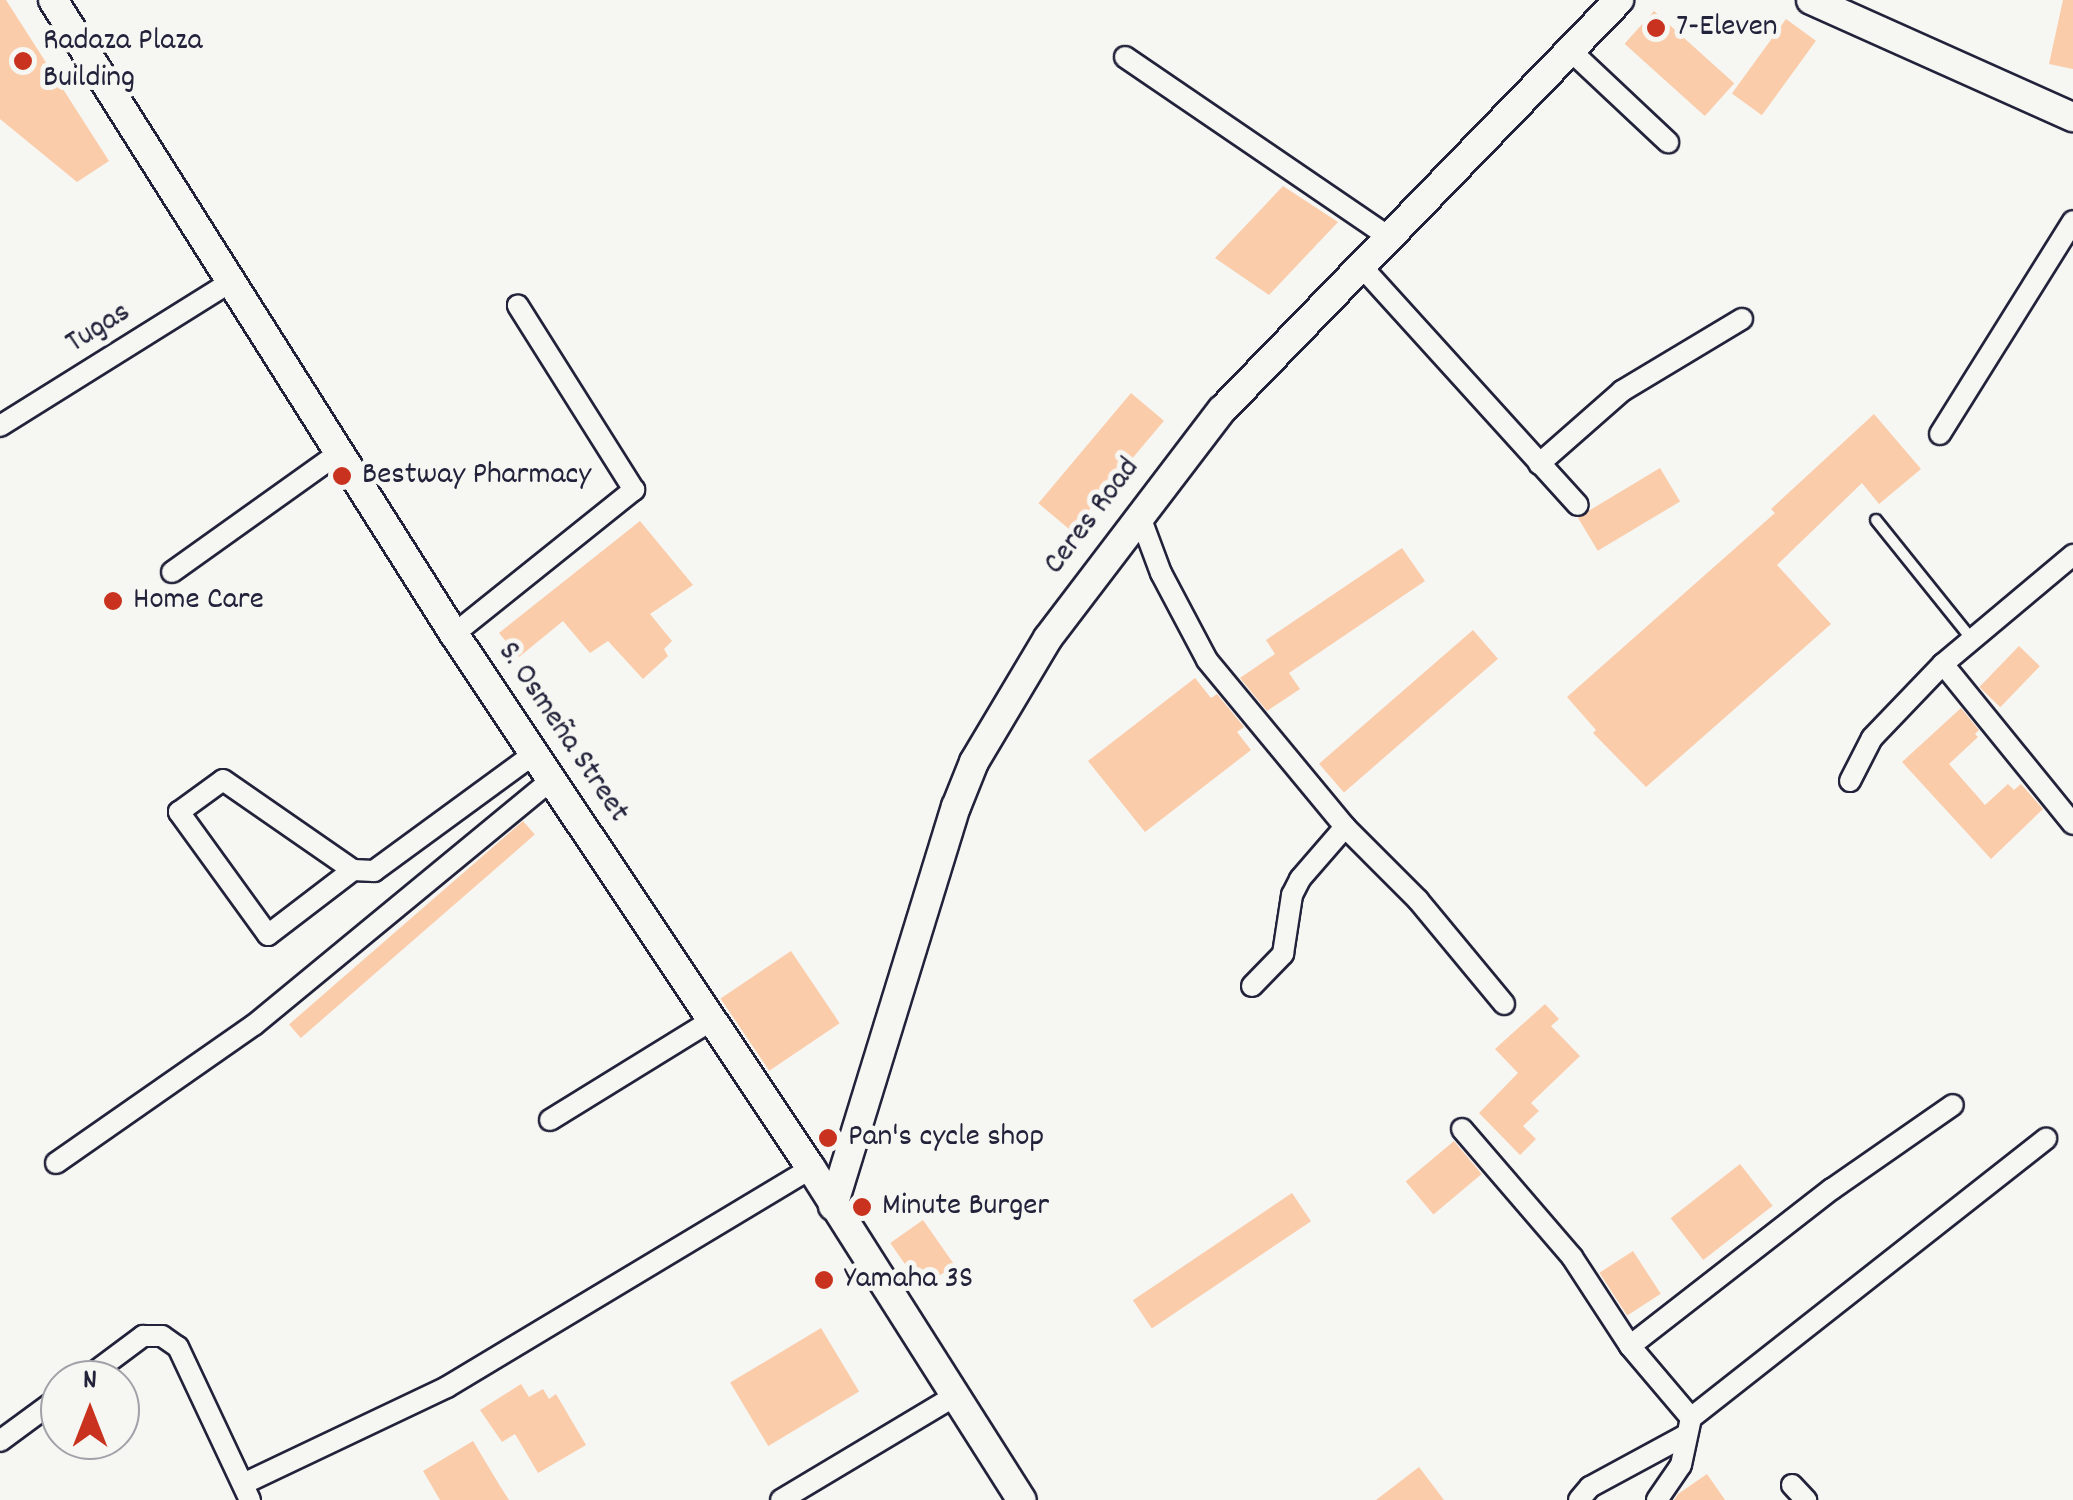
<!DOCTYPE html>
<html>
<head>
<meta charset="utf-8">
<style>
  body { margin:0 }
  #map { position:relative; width:2073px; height:1500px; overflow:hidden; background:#f6f6f2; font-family:Dekko,sans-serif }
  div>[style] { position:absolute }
  .building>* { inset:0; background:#fbccaa; transform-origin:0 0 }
  .roads { filter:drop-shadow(2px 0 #22223b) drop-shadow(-2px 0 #22223b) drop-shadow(0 2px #22223b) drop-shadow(0 -2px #22223b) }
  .lane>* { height:10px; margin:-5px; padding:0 5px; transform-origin:5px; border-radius:5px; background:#f6f6f2 }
  .street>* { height:20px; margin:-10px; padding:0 10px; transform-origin:10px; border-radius:10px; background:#f6f6f2 }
  .secondary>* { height:28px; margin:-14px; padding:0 14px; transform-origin:14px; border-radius:14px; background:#f6f6f2 }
  .dots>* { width:28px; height:28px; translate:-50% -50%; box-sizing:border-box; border:5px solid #f6f6f2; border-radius:50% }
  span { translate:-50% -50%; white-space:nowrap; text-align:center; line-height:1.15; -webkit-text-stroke:10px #f6f6f2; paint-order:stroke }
  .poi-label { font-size:32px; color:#22223b }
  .left { translate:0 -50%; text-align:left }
  .street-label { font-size:32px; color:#22223b }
  .north { position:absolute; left:40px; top:1360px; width:100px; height:100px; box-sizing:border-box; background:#f6f6f2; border:2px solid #a1a1a9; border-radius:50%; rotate:0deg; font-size:28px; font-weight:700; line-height:40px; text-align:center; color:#22223b }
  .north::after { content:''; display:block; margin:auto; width:35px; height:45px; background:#c8321e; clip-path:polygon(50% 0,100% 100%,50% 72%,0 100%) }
</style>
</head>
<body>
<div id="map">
  <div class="building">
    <div style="clip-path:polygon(0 0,6px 0,109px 161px,77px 182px,0 119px)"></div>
    <div style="clip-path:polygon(2063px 0,2073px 0,2073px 69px,2049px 64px)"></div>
    <div style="left:1654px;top:11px;width:108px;height:44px;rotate:42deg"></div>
    <div style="left:1786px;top:19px;width:37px;height:92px;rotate:36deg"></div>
    <div style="clip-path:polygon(1283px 186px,1338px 222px,1269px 295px,1215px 258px)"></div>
    <div style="left:1131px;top:393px;width:43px;height:144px;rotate:40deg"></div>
    <div style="clip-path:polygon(1874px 414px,1921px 469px,1879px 504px,1862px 483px,1777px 565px,1831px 624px,1646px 787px,1593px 733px,1596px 730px,1567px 697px,1775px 513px,1771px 509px)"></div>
    <div style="left:1660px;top:468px;width:39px;height:96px;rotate:59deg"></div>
    <div style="clip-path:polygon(640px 521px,693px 585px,650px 614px,672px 641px,664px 649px,668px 656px,643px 679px,608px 641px,590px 653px,563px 621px,519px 657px,499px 633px)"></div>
    <div style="clip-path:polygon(1402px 548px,1425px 581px,1289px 673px,1300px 689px,1267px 711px,1240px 678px,1275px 654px,1266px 640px)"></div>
    <div style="left:1473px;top:630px;width:38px;height:204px;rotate:49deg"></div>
    <div style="left:2019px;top:646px;width:29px;height:57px;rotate:44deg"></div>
    <div style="clip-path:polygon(1195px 678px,1211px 698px,1217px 694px,1244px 727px,1237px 732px,1251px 750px,1145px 832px,1088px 761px)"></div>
    <div style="clip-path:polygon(1961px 708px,1979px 730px,1975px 734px,1978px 737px,1949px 764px,1985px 805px,2008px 784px,2014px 790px,2021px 784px,2043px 809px,1991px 859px,1902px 762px)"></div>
    <div style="left:523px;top:821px;width:18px;height:310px;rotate:49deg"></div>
    <div style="left:791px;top:951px;width:87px;height:85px;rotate:56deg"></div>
    <div style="clip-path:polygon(1545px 1004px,1559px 1019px,1551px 1026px,1580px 1056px,1531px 1103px,1539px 1111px,1523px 1126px,1536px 1139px,1520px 1155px,1479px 1113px,1518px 1073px,1495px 1049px)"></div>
    <div style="left:1454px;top:1141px;width:43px;height:63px;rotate:50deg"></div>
    <div style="left:1740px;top:1164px;width:53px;height:88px;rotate:52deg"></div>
    <div style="left:1292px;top:1193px;width:34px;height:192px;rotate:56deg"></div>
    <div style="left:923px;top:1220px;width:55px;height:40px;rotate:55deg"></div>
    <div style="left:1633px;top:1251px;width:51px;height:40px;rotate:57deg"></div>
    <div style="left:821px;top:1328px;width:74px;height:106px;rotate:59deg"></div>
    <div style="clip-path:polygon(521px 1384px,529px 1397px,543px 1389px,549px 1399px,556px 1394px,586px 1445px,538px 1473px,515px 1434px,502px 1442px,480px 1410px)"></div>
    <div style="clip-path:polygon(473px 1441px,500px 1486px,509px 1500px,440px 1500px,423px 1471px)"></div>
    <div style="clip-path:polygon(1419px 1467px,1444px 1500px,1376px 1500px)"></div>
    <div style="clip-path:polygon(1707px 1474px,1725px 1500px,1674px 1500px,1678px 1494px)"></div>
  </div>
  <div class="roads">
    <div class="lane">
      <div style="left:1876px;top:520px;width:151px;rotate:51.2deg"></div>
    </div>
    <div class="street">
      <div style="left:1572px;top:52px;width:132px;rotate:43.2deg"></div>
      <div style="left:1125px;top:57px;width:321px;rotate:34.3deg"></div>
      <div style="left:1362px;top:267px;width:321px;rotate:47.8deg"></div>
      <div style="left:0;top:426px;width:270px;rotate:-32deg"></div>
      <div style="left:1940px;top:434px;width:251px;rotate:-58deg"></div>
      <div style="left:1539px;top:464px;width:111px;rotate:-41.3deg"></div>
      <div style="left:1622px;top:391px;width:140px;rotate:-31deg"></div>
      <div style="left:1139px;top:514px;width:63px;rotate:69.6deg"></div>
      <div style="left:1161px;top:573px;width:98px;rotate:62.1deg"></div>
      <div style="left:1207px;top:660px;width:217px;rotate:50.4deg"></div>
      <div style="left:1345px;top:827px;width:103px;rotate:45deg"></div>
      <div style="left:1418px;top:900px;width:135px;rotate:50.4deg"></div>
      <div style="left:172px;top:572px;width:205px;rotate:-35.5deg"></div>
      <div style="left:454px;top:634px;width:231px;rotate:-38.7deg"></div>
      <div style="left:634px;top:490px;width:218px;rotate:-122.2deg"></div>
      <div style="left:1943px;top:664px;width:206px;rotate:50.9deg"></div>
      <div style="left:1850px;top:781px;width:48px;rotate:-62.9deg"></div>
      <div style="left:1872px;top:738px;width:103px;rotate:-46.2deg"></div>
      <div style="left:1943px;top:664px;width:170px;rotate:-40deg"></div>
      <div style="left:353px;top:870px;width:107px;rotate:142.6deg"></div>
      <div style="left:268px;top:935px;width:152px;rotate:-125.9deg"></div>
      <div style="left:179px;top:812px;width:54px;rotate:-36deg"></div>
      <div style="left:223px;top:780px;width:158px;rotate:34.7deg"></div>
      <div style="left:353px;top:870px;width:21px;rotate:3deg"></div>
      <div style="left:374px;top:871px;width:198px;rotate:-36.2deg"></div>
      <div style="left:1252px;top:986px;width:45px;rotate:-45.9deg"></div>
      <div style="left:1283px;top:954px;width:60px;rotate:-81.3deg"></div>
      <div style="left:1292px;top:895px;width:18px;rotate:-63deg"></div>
      <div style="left:1300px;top:879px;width:69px;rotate:-49.1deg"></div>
      <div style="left:550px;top:1120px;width:190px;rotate:-31.7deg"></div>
      <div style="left:1462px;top:1129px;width:169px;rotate:49.3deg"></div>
      <div style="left:1572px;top:1257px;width:106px;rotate:56.9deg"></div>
      <div style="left:1630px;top:1346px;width:94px;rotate:49.7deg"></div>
      <div style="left:56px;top:1163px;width:241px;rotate:-34.9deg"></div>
      <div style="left:254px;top:1025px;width:386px;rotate:-39.5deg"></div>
      <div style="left:1630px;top:1346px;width:256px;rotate:-37.9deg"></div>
      <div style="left:1832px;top:1189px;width:147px;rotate:-34.8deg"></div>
      <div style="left:84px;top:1380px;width:74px;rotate:-36.7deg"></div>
      <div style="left:143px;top:1336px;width:19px"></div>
      <div style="left:162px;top:1336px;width:19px;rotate:35deg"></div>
      <div style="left:178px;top:1347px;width:169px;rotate:64.8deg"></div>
      <div style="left:0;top:1441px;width:74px;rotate:-36.3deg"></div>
      <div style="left:243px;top:1484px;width:226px;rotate:-25.4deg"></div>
      <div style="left:447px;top:1387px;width:425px;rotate:-31deg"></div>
      <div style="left:1792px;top:1485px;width:21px;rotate:47deg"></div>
      <div style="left:781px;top:1500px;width:203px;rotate:-30.9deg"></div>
      <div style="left:1579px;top:1500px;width:17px;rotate:-50deg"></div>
      <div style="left:1590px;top:1487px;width:109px;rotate:-28.4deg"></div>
      <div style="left:1657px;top:1500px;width:42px;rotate:-55.6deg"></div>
      <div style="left:1681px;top:1465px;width:48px;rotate:-78deg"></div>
      <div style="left:1691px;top:1418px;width:452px;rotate:-38.2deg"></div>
    </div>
    <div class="secondary">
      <div style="left:53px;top:0;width:750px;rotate:57.69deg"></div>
      <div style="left:454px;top:634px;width:642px;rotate:56.24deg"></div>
      <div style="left:811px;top:1168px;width:393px;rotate:57.6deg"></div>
      <div style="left:1811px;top:0;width:287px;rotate:24.1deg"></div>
      <div style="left:833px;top:1206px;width:418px;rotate:-72.9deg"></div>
      <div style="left:956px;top:807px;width:48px;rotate:-68.2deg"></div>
      <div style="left:974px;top:762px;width:144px;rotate:-59.2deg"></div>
      <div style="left:1048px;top:638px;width:287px;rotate:-52.7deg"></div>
      <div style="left:1222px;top:410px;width:571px;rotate:-45.92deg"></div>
    </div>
  </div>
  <div class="dots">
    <div style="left:1656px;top:28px;background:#c8321e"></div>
    <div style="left:23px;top:61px;background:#c8321e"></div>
    <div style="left:342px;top:476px;background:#c8321e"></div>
    <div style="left:113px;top:601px;background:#c8321e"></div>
    <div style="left:828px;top:1138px;background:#c8321e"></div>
    <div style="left:862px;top:1207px;background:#c8321e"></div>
    <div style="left:824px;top:1280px;background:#c8321e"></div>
  </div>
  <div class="poi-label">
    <span class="left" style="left:1676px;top:28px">7-Eleven</span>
    <span class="left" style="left:43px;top:61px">Radaza Plaza<br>Building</span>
    <span class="left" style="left:362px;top:476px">Bestway Pharmacy</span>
    <span class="left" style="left:133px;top:601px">Home Care</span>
    <span class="left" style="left:848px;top:1138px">Pan's cycle shop</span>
    <span class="left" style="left:882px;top:1207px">Minute Burger</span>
    <span class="left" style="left:844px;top:1280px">Yamaha 3S</span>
  </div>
  <div class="street-label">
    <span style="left:99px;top:329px;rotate:-32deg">Tugas</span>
    <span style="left:1093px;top:517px;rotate:-53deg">Ceres Road</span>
    <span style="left:562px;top:733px;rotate:56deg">S. Osmeña Street</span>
  </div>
  <div class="north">N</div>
</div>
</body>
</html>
